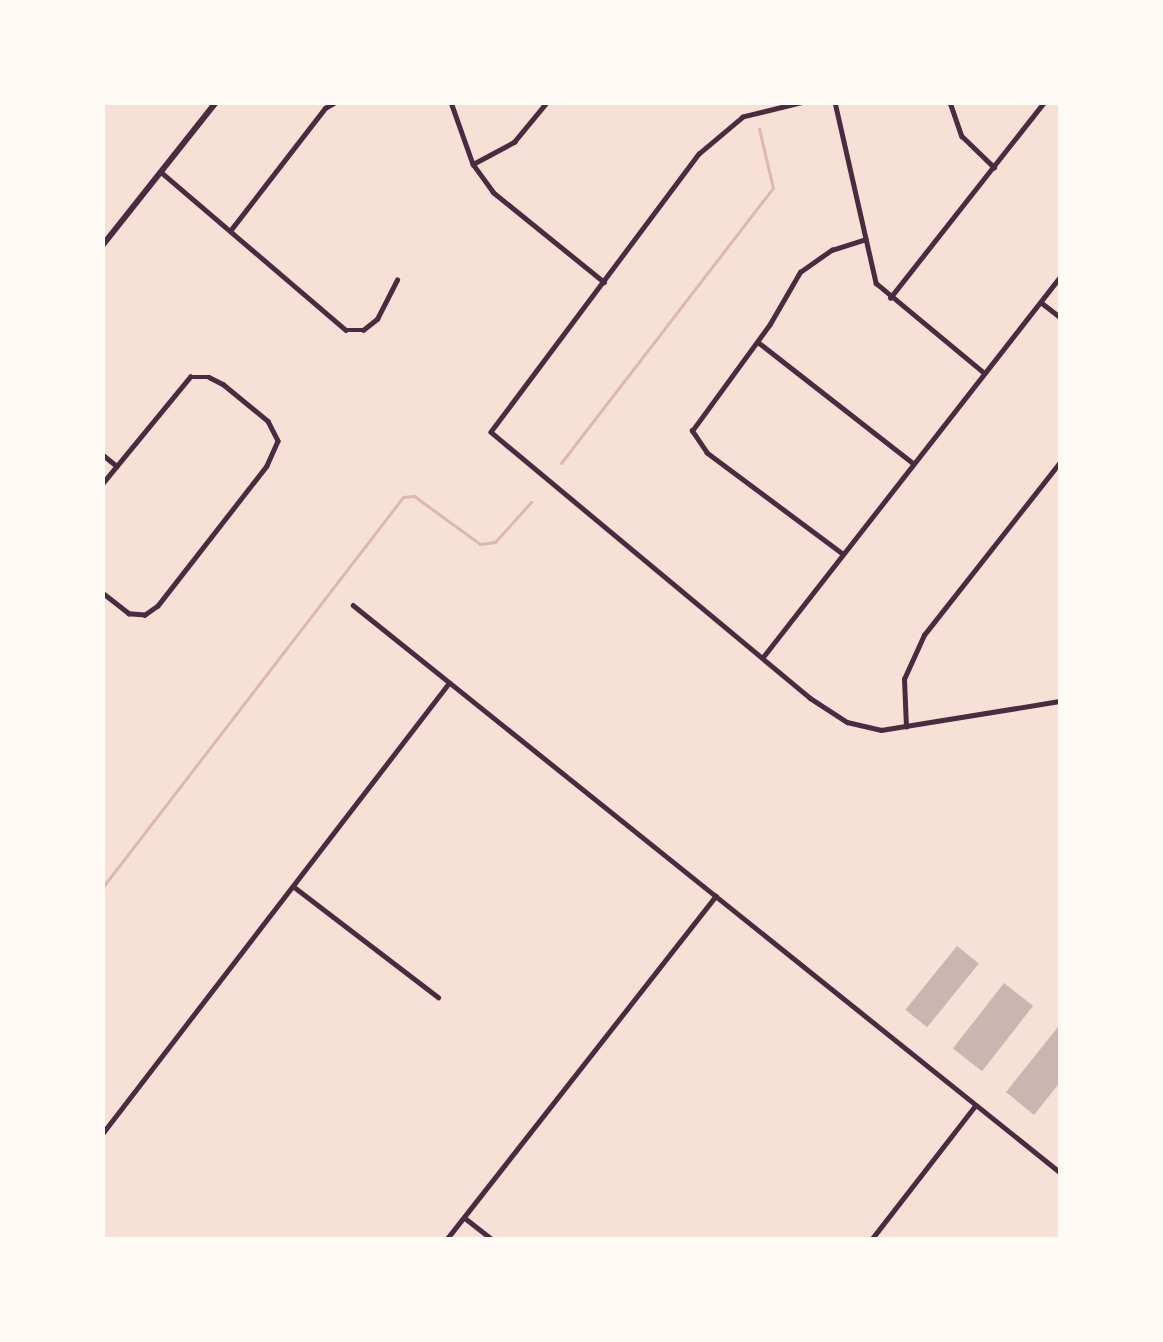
<!DOCTYPE html>
<html>
<head>
<meta charset="utf-8">
<style>
  body { margin:0 }
  #map { position:relative; width:1163px; height:1342px; overflow:hidden; background:#f7e1d7; font-family:"Roboto Condensed",sans-serif }
  div>[style] { position:absolute }
  .stream>* { height:3px; margin:-1.5px; padding:0 1.5px; transform-origin:1.5px; border-radius:1.5px; background:#dcb8b0 }
  .building>* { inset:0; background:#ccb4b1; transform-origin:0 0 }
  .minor>* { height:4.5px; margin:-2.25px; padding:0 2.25px; transform-origin:2.25px; border-radius:2.25px; background:#4a2c40 }
  .tertiary>* { height:6px; margin:-3px; padding:0 3px; transform-origin:3px; border-radius:3px; background:#4a2c40 }
  span { translate:-50% -50%; white-space:nowrap; text-align:center; line-height:1.15; -webkit-text-stroke:12px #fffaf5; paint-order:stroke }
  .frame { position:absolute; inset:0; border:105px solid #fffaf5; pointer-events:none }
</style>
</head>
<body>
<div id="map">
  <div class="stream">
    <div style="left:561px;top:463px;width:347px;rotate:-52.4deg"></div>
    <div style="left:773px;top:188px;width:61px;rotate:-103.3deg"></div>
    <div style="left:102px;top:888px;width:493px;rotate:-52.4deg"></div>
    <div style="left:403px;top:497px;width:11px;rotate:-5deg"></div>
    <div style="left:414px;top:496px;width:82px;rotate:36deg"></div>
    <div style="left:480px;top:544px;width:15px;rotate:-8deg"></div>
    <div style="left:495px;top:542px;width:54px;rotate:-48deg"></div>
  </div>
  <div class="building">
    <div style="left:957px;top:946px;width:28px;height:82px;rotate:39deg"></div>
    <div style="left:1004px;top:983px;width:37px;height:83px;rotate:38deg"></div>
    <div style="clip-path:polygon(1058px 1027px,1061px 1081px,1034px 1115px,1006px 1092px)"></div>
  </div>
  <div class="minor">
    <div style="left:451px;top:102px;width:66px;rotate:70.5deg"></div>
    <div style="left:473px;top:164px;width:34px;rotate:54deg"></div>
    <div style="left:493px;top:192px;width:143px;rotate:39deg"></div>
    <div style="left:804px;top:102px;width:63px;rotate:166.2deg"></div>
    <div style="left:743px;top:117px;width:57px;rotate:139.9deg"></div>
    <div style="left:699px;top:154px;width:347px;rotate:126.8deg"></div>
    <div style="left:491px;top:432px;width:415px;rotate:39.8deg"></div>
    <div style="left:810px;top:698px;width:44px;rotate:33deg"></div>
    <div style="left:847px;top:722px;width:35px;rotate:13deg"></div>
    <div style="left:881px;top:730px;width:182px;rotate:-9.2deg"></div>
    <div style="left:835px;top:102px;width:186px;rotate:77.2deg"></div>
    <div style="left:876px;top:283px;width:138px;rotate:39.7deg"></div>
    <div style="left:950px;top:102px;width:36px;rotate:71deg"></div>
    <div style="left:962px;top:136px;width:45px;rotate:44.1deg"></div>
    <div style="left:473px;top:164px;width:47px;rotate:-28.2deg"></div>
    <div style="left:514px;top:142px;width:52px;rotate:-50.5deg"></div>
    <div style="left:161px;top:172px;width:243px;rotate:40.5deg"></div>
    <div style="left:346px;top:330px;width:17px"></div>
    <div style="left:363px;top:330px;width:18px;rotate:-38deg"></div>
    <div style="left:377px;top:319px;width:44px;rotate:-62.9deg"></div>
    <div style="left:230px;top:231px;width:155px;rotate:-52.3deg"></div>
    <div style="left:325px;top:108px;width:13px;rotate:-29deg"></div>
    <div style="left:890px;top:298px;width:249px;rotate:-51.8deg"></div>
    <div style="left:1042px;top:303px;width:24px;rotate:38deg"></div>
    <div style="left:758px;top:342px;width:197px;rotate:38deg"></div>
    <div style="left:102px;top:454px;width:19px;rotate:39deg"></div>
    <div style="left:102px;top:484px;width:139px;rotate:-50.6deg"></div>
    <div style="left:190px;top:377px;width:19px"></div>
    <div style="left:209px;top:377px;width:16px;rotate:27deg"></div>
    <div style="left:223px;top:384px;width:58px;rotate:39.4deg"></div>
    <div style="left:268px;top:421px;width:22px;rotate:63deg"></div>
    <div style="left:278px;top:441px;width:27px;rotate:114deg"></div>
    <div style="left:267px;top:466px;width:177px;rotate:127.9deg"></div>
    <div style="left:158px;top:606px;width:16px;rotate:145deg"></div>
    <div style="left:145px;top:615px;width:16px;rotate:-176deg"></div>
    <div style="left:129px;top:614px;width:34px;rotate:-142deg"></div>
    <div style="left:841px;top:553px;width:167px;rotate:-143.3deg"></div>
    <div style="left:707px;top:453px;width:27px;rotate:-124deg"></div>
    <div style="left:692px;top:431px;width:132px;rotate:-53.9deg"></div>
    <div style="left:770px;top:324px;width:60px;rotate:-60deg"></div>
    <div style="left:800px;top:272px;width:39px;rotate:-35deg"></div>
    <div style="left:832px;top:250px;width:35px;rotate:-18deg"></div>
    <div style="left:353px;top:605px;width:908px;rotate:38.74deg"></div>
    <div style="left:763px;top:657px;width:484px;rotate:-52deg"></div>
    <div style="left:906px;top:727px;width:48px;rotate:-92.4deg"></div>
    <div style="left:904px;top:679px;width:48px;rotate:-65.6deg"></div>
    <div style="left:924px;top:635px;width:221px;rotate:-51.8deg"></div>
    <div style="left:293px;top:886px;width:183px;rotate:37.4deg"></div>
    <div style="left:102px;top:1134px;width:569px;rotate:-52.43deg"></div>
    <div style="left:465px;top:1218px;width:36px;rotate:38deg"></div>
    <div style="left:446px;top:1240px;width:437px;rotate:-51.9deg"></div>
    <div style="left:871px;top:1240px;width:168px;rotate:-52.2deg"></div>
  </div>
  <div class="tertiary">
    <div style="left:102px;top:246px;width:184px;rotate:-51.6deg"></div>
  </div>
  <div class="frame"></div>
</div>
</body>
</html>
